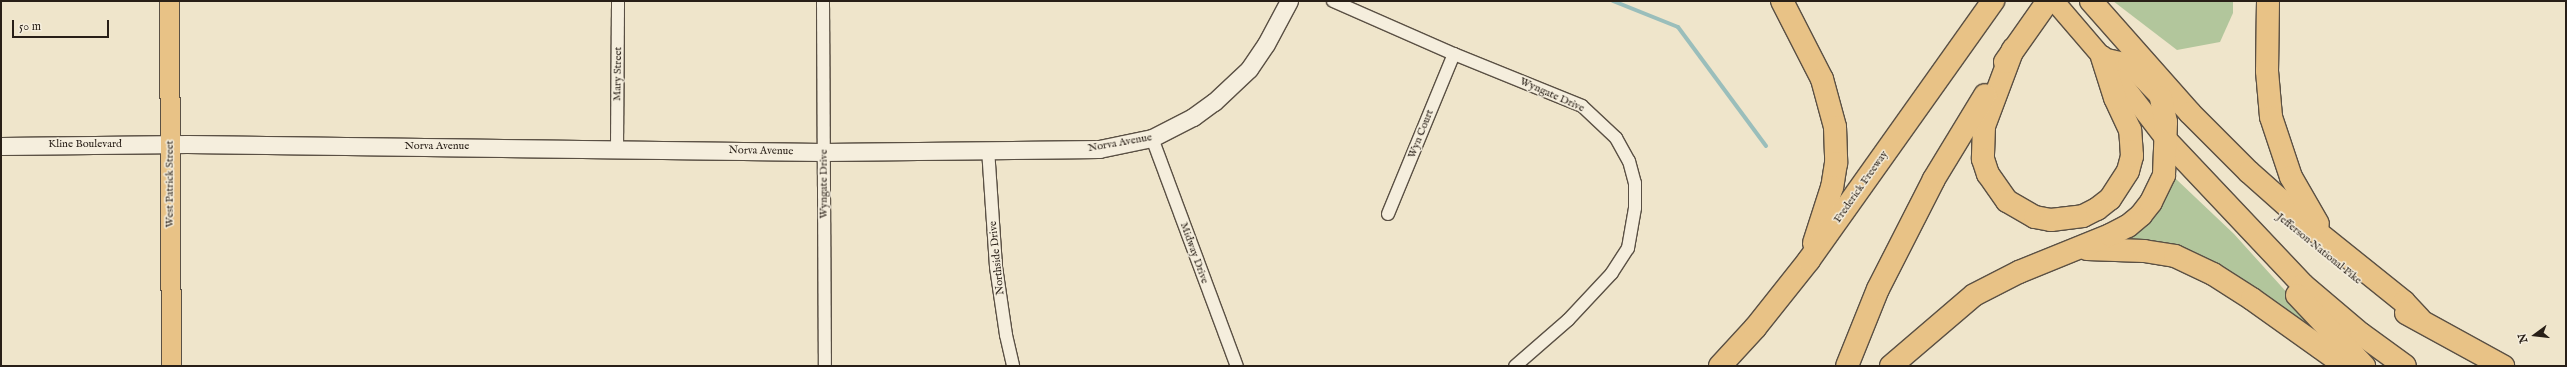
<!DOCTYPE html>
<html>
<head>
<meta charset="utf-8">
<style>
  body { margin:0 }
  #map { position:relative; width:2567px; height:367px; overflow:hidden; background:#efe5cb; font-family:"IM FELL English",serif }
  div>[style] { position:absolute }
  .green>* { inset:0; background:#b2c69c }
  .stream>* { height:4px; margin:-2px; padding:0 2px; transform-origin:2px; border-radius:2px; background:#9abebb }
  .roads { filter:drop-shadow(1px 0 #5a5044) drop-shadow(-1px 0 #5a5044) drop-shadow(0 1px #5a5044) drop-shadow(0 -1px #5a5044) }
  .street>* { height:12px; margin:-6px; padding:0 6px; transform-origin:6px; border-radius:6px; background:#f5eedd }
  .secondary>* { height:17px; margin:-8.5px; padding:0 8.5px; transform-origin:8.5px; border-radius:8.5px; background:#f5eedd }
  .primary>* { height:19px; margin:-9.5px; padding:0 9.5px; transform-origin:9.5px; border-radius:9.5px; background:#e8c286 }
  .highway>* { height:22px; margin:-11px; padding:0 11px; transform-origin:11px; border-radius:11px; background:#e8c286 }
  span { translate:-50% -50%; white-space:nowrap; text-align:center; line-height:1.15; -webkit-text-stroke:3px #f5eedd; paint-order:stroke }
  .street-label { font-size:11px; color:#281f17 }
  .frame { position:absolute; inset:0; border:2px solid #281f17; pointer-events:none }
  .north { position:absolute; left:2515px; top:315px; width:40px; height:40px; -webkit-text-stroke:3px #f5eedd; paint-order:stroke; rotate:255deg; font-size:11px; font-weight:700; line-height:16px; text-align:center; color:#281f17 }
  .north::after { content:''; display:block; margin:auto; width:14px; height:18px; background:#281f17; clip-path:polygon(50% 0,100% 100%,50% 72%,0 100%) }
  .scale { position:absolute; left:12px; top:20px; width:97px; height:18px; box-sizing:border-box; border:2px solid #281f17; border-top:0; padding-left:5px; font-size:12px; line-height:14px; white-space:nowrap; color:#281f17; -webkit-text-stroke:3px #f5eedd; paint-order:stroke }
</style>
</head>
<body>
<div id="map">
  <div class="green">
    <div style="clip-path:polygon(2113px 1px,2233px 1px,2233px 13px,2220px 42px,2177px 50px)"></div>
    <div style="clip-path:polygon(2173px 178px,2176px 179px,2234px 234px,2346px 358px,2288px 316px,2121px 242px)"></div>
  </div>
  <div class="stream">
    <div style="left:1613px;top:1px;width:70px;rotate:21.8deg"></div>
    <div style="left:1678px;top:27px;width:148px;rotate:53.5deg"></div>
  </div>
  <div class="roads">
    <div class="street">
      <div style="left:823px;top:1px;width:365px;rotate:89.7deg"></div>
      <div style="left:1333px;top:1px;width:132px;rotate:23.7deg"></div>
      <div style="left:1454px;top:54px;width:138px;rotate:22.1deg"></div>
      <div style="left:1582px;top:106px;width:47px;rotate:43.3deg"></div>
      <div style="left:1616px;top:138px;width:26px;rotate:61deg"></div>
      <div style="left:1629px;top:161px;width:23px;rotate:75deg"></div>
      <div style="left:1635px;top:183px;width:25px;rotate:90deg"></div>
      <div style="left:1635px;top:208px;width:41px;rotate:99.9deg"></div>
      <div style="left:1628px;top:248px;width:30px;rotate:123deg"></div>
      <div style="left:1612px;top:273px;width:64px;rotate:133.1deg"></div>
      <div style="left:1568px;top:320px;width:70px;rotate:139deg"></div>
      <div style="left:1152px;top:138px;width:243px;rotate:69.6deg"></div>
      <div style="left:617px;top:148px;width:147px;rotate:-89.6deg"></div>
      <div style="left:988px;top:149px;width:118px;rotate:86.1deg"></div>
      <div style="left:996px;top:267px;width:69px;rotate:81.6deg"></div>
      <div style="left:1006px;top:335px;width:32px;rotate:77deg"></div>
      <div style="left:1388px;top:214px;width:173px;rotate:-67.6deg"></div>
    </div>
    <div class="secondary">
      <div style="left:1px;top:146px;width:186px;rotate:-0.6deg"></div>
      <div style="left:187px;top:144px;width:636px;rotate:0.72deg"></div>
      <div style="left:823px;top:152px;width:276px;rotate:-0.6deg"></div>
      <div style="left:1099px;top:149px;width:54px;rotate:-11.7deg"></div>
      <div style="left:1152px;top:138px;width:46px;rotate:-27.1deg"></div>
      <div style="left:1193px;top:117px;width:26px;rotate:-36deg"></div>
      <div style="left:1214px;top:102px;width:48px;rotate:-43.3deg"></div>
      <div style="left:1249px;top:69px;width:30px;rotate:-56deg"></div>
      <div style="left:1266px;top:44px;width:49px;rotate:-61.9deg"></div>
    </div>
    <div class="primary">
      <div style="left:169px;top:1px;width:365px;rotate:89.7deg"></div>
      <div style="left:2054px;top:1px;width:74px;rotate:49.4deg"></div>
      <div style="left:2102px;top:57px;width:105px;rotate:52.4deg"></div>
      <div style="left:2102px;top:57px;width:26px;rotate:13deg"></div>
      <div style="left:2127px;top:63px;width:49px;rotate:45.8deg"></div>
    </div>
    <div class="highway">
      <div style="left:1782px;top:1px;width:88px;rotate:62.9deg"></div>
      <div style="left:1822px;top:79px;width:50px;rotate:74.8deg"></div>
      <div style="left:1835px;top:127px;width:36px;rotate:88deg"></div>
      <div style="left:1836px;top:163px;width:24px;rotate:99deg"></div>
      <div style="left:1832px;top:187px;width:59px;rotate:107.8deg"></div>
      <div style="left:2091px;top:1px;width:149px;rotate:48.5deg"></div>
      <div style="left:2190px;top:113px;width:83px;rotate:45deg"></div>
      <div style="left:2249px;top:172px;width:84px;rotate:41.6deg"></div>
      <div style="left:2312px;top:228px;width:118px;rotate:38.8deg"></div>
      <div style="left:2404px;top:302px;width:23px;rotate:47deg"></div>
      <div style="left:2268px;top:1px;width:70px;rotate:90.8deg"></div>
      <div style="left:2267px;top:71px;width:46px;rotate:85deg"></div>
      <div style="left:2271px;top:117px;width:63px;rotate:71.6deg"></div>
      <div style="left:2291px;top:177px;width:54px;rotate:60.1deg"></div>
      <div style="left:2013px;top:49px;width:82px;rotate:110.6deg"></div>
      <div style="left:1984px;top:126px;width:33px;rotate:92deg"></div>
      <div style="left:1983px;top:159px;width:16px;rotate:72deg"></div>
      <div style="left:1988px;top:174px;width:33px;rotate:55deg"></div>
      <div style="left:2007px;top:201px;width:32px;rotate:30deg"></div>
      <div style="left:2035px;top:217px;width:16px;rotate:11deg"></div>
      <div style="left:2051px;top:220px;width:32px;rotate:-7deg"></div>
      <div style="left:2083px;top:216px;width:16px;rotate:-27deg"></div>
      <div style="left:2097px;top:209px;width:16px;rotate:-38deg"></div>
      <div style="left:2110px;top:199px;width:33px;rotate:-57deg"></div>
      <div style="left:2128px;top:171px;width:16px;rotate:-75deg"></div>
      <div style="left:2132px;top:156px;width:26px;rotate:-94deg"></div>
      <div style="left:2130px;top:130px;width:35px;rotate:-115deg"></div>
      <div style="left:2115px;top:98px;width:43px;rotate:-107.6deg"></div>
      <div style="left:2005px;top:62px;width:75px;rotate:-54.8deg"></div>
      <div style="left:2166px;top:140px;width:199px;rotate:46.6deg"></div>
      <div style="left:2303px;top:285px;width:76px;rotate:40.2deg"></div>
      <div style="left:2361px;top:334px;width:54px;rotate:36deg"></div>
      <div style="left:2087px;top:249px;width:57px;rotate:2deg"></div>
      <div style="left:2144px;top:251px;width:31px;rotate:9deg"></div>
      <div style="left:2175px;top:256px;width:42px;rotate:25.3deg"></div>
      <div style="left:2213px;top:274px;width:46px;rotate:32.7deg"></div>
      <div style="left:2252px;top:299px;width:115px;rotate:35.5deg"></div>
      <div style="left:2297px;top:295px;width:98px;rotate:46.7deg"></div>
      <div style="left:2406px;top:313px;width:111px;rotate:28.7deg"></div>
      <div style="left:1720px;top:366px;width:52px;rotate:-47.4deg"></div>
      <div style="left:1755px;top:328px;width:87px;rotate:-51.5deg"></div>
      <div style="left:1809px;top:260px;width:318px;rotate:-54.6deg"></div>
      <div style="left:1847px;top:366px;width:83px;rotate:-68.1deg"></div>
      <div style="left:1878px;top:289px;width:123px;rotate:-63deg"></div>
      <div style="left:1934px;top:179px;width:98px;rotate:-58.7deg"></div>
      <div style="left:1891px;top:366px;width:109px;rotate:-40.5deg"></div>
      <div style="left:1974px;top:295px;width:51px;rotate:-27.1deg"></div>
      <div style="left:2019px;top:272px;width:98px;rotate:-22.1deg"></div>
      <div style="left:2110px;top:235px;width:20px;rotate:-27deg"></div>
      <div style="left:2128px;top:226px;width:17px;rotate:-40deg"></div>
      <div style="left:2141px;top:215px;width:16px;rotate:-52deg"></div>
      <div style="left:2151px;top:202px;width:30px;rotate:-64deg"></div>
      <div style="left:2164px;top:175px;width:53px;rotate:-87.8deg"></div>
      <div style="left:2166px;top:122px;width:25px;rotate:-102deg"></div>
    </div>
  </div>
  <div class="street-label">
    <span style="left:618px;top:74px;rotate:-89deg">Mary Street</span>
    <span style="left:1552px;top:95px;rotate:24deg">Wyngate Drive</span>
    <span style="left:1421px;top:134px;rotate:-68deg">Wyn Court</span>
    <span style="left:1120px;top:143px;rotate:-10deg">Norva Avenue</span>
    <span style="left:85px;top:144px">Kline Boulevard</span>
    <span style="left:437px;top:146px">Norva Avenue</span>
    <span style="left:761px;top:151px;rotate:1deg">Norva Avenue</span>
    <span style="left:170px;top:184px;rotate:-90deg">West Patrick Street</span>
    <span style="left:824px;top:184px;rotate:-90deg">Wyngate Drive</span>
    <span style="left:1861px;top:187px;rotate:-55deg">Frederick Freeway</span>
    <span style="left:2319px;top:249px;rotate:39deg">Jefferson National Pike</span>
    <span style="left:1194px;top:253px;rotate:70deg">Midway Drive</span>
    <span style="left:997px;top:258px;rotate:-96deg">Northside Drive</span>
  </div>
  <div class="frame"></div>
  <div class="north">N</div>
  <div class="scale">50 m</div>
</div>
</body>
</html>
